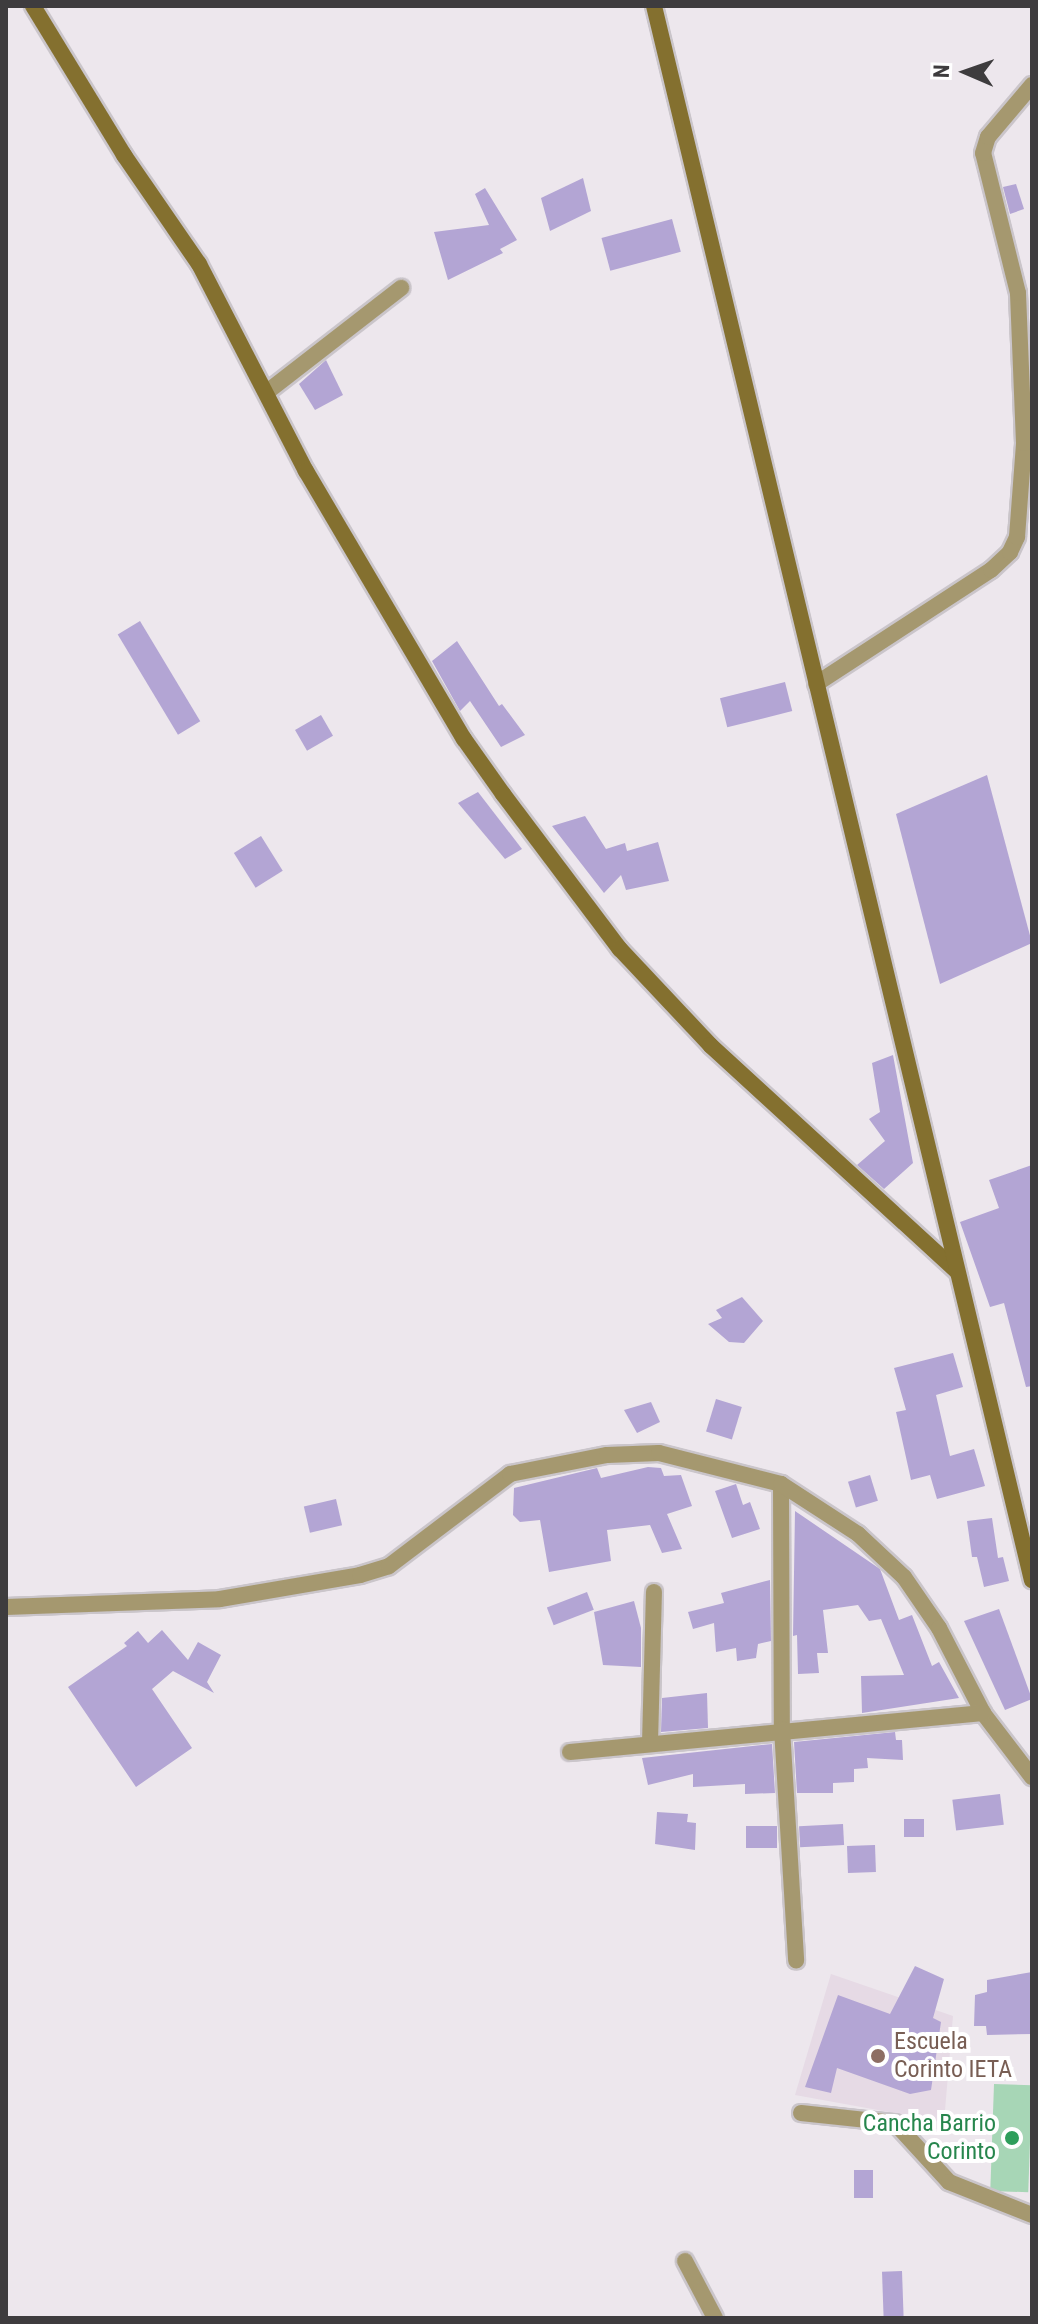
<!DOCTYPE html>
<html>
<head>
<meta charset="utf-8">
<style>
  body { margin:0 }
  #map { position:relative; width:1038px; height:2324px; overflow:hidden; background:#ede7ed; font-family:"Roboto Condensed",sans-serif }
  div>[style] { position:absolute }
  .built>* { inset:0; background:#e6dae5 }
  .green>* { inset:0; background:#a7d6b6; transform-origin:0 0 }
  .building>* { inset:0; background:#b3a5d4; transform-origin:0 0 }
  .roads { filter:drop-shadow(2px 0 #cac5ca) drop-shadow(-2px 0 #cac5ca) drop-shadow(0 2px #cac5ca) drop-shadow(0 -2px #cac5ca) }
  .street>* { height:16px; margin:-8px; padding:0 8px; transform-origin:8px; border-radius:8px; background:#a5986f }
  .secondary>* { height:16px; margin:-8px; padding:0 8px; transform-origin:8px; border-radius:8px; background:#84702f }
  .dots>* { width:22px; height:22px; translate:-50% -50%; box-sizing:border-box; border:4px solid #fff; border-radius:50% }
  span { translate:-50% -50%; white-space:nowrap; text-align:center; line-height:1.15; -webkit-text-stroke:8px #fff; paint-order:stroke }
  .education-label { font-size:24px; color:#785e54 }
  .left { translate:0 -50%; text-align:left }
  .leisure-label { font-size:24px; color:#27864d }
  .right { translate:-100% -50%; text-align:right }
  .frame { position:absolute; inset:0; border:8px solid #3e3c3e; pointer-events:none }
  .north { position:absolute; left:926px; top:32px; width:80px; height:80px; -webkit-text-stroke:6px #fff; paint-order:stroke; rotate:272deg; font-size:22px; font-weight:700; line-height:32px; text-align:center; color:#3e3c3e }
  .north::after { content:''; display:block; margin:auto; width:28px; height:36px; background:#3e3c3e; clip-path:polygon(50% 0,100% 100%,50% 72%,0 100%) }
</style>
</head>
<body>
<div id="map">
  <div class="built">
    <div style="clip-path:polygon(831px 1974px,953px 2016px,944px 2122px,795px 2095px)"></div>
  </div>
  <div class="green">
    <div style="left:994px;top:2084px;width:38px;height:107px;rotate:2deg"></div>
  </div>
  <div class="building">
    <div style="clip-path:polygon(583px 178px,591px 211px,550px 231px,541px 198px)"></div>
    <div style="clip-path:polygon(1016px 184px,1024px 209px,1010px 214px,1003px 187px)"></div>
    <div style="clip-path:polygon(485px 188px,517px 240px,500px 249px,503px 253px,448px 280px,434px 232px,489px 225px,475px 194px)"></div>
    <div style="left:672px;top:219px;width:34px;height:73px;rotate:75deg"></div>
    <div style="clip-path:polygon(326px 360px,343px 395px,315px 410px,299px 384px)"></div>
    <div style="left:140px;top:621px;width:117px;height:26px;rotate:59deg"></div>
    <div style="clip-path:polygon(457px 641px,499px 706px,502px 704px,525px 735px,501px 747px,470px 701px,460px 711px,432px 661px)"></div>
    <div style="left:785px;top:682px;width:30px;height:67px;rotate:76deg"></div>
    <div style="left:321px;top:715px;width:24px;height:30px;rotate:60deg"></div>
    <div style="clip-path:polygon(987px 775px,1032px 943px,940px 984px,896px 814px)"></div>
    <div style="clip-path:polygon(478px 792px,522px 849px,505px 859px,458px 803px)"></div>
    <div style="clip-path:polygon(585px 816px,606px 849px,625px 843px,627px 851px,658px 842px,669px 881px,626px 890px,621px 875px,604px 893px,552px 826px)"></div>
    <div style="left:261px;top:836px;width:41px;height:32px;rotate:58deg"></div>
    <div style="clip-path:polygon(893px 1055px,913px 1163px,884px 1189px,857px 1165px,885px 1141px,869px 1119px,880px 1112px,872px 1063px)"></div>
    <div style="clip-path:polygon(1032px 1165px,1032px 1386px,1026px 1387px,1004px 1303px,990px 1307px,960px 1222px,999px 1208px,989px 1180px)"></div>
    <div style="clip-path:polygon(742px 1297px,763px 1321px,744px 1343px,729px 1342px,708px 1324px,722px 1318px,716px 1310px)"></div>
    <div style="clip-path:polygon(953px 1353px,963px 1387px,936px 1395px,950px 1456px,974px 1449px,985px 1486px,937px 1499px,930px 1475px,911px 1480px,896px 1412px,906px 1410px,894px 1368px)"></div>
    <div style="left:716px;top:1399px;width:27px;height:34px;rotate:17deg"></div>
    <div style="clip-path:polygon(651px 1402px,660px 1422px,637px 1433px,624px 1410px)"></div>
    <div style="clip-path:polygon(648px 1467px,661px 1468px,664px 1476px,681px 1475px,692px 1506px,667px 1514px,682px 1549px,662px 1553px,650px 1525px,607px 1530px,611px 1561px,549px 1572px,540px 1520px,520px 1522px,513px 1515px,514px 1488px,597px 1468px,601px 1478px)"></div>
    <div style="left:870px;top:1475px;width:27px;height:23px;rotate:73deg"></div>
    <div style="clip-path:polygon(736px 1484px,743px 1505px,750px 1502px,760px 1529px,732px 1538px,715px 1491px)"></div>
    <div style="left:336px;top:1499px;width:27px;height:33px;rotate:77deg"></div>
    <div style="clip-path:polygon(795px 1511px,880px 1569px,899px 1620px,912px 1615px,932px 1666px,939px 1662px,959px 1698px,862px 1713px,861px 1676px,904px 1675px,881px 1619px,869px 1621px,858px 1605px,823px 1610px,828px 1653px,817px 1653px,819px 1673px,798px 1674px,797px 1635px,793px 1636px)"></div>
    <div style="clip-path:polygon(992px 1518px,998px 1558px,1003px 1557px,1009px 1581px,984px 1587px,977px 1557px,972px 1557px,967px 1521px)"></div>
    <div style="clip-path:polygon(770px 1580px,771px 1641px,758px 1644px,756px 1658px,737px 1661px,736px 1648px,716px 1652px,714px 1623px,693px 1629px,688px 1612px,724px 1603px,721px 1593px)"></div>
    <div style="left:587px;top:1592px;width:19px;height:43px;rotate:69deg"></div>
    <div style="clip-path:polygon(634px 1601px,641px 1628px,641px 1667px,603px 1665px,594px 1612px)"></div>
    <div style="clip-path:polygon(999px 1609px,1032px 1699px,1005px 1710px,964px 1621px)"></div>
    <div style="clip-path:polygon(162px 1630px,188px 1660px,198px 1642px,221px 1655px,207px 1682px,214px 1693px,173px 1671px,152px 1689px,192px 1748px,136px 1787px,68px 1687px,127px 1646px,124px 1643px,138px 1631px,148px 1643px)"></div>
    <div style="clip-path:polygon(707px 1693px,708px 1728px,661px 1732px,662px 1698px)"></div>
    <div style="clip-path:polygon(895px 1732px,896px 1740px,902px 1740px,903px 1760px,867px 1758px,868px 1768px,854px 1769px,854px 1782px,833px 1783px,833px 1793px,797px 1793px,794px 1742px)"></div>
    <div style="clip-path:polygon(772px 1744px,775px 1793px,745px 1794px,745px 1784px,693px 1787px,693px 1774px,648px 1785px,642px 1758px)"></div>
    <div style="left:1000px;top:1794px;width:31px;height:48px;rotate:83deg"></div>
    <div style="clip-path:polygon(657px 1812px,688px 1814px,687px 1822px,696px 1823px,695px 1850px,655px 1844px)"></div>
    <div style="left:924px;top:1819px;width:18px;height:20px;rotate:90deg"></div>
    <div style="left:843px;top:1824px;width:21px;height:44px;rotate:87deg"></div>
    <div style="left:777px;top:1826px;width:22px;height:31px;rotate:90deg"></div>
    <div style="left:875px;top:1845px;width:27px;height:28px;rotate:88deg"></div>
    <div style="clip-path:polygon(915px 1966px,944px 1979px,933px 2018px,941px 2022px,931px 2090px,910px 2094px,837px 2068px,831px 2093px,805px 2087px,838px 1995px,890px 2014px)"></div>
    <div style="clip-path:polygon(1032px 1972px,1032px 2034px,987px 2035px,986px 2026px,974px 2026px,975px 1995px,987px 1992px,987px 1980px)"></div>
    <div style="left:854px;top:2170px;width:19px;height:28px"></div>
    <div style="left:902px;top:2271px;width:47px;height:20px;rotate:88deg"></div>
  </div>
  <div class="roads">
    <div class="street">
      <div style="left:267px;top:392px;width:170px;rotate:-37.8deg"></div>
      <div style="left:816px;top:684px;width:209px;rotate:-33.1deg"></div>
      <div style="left:991px;top:570px;width:26px;rotate:-43deg"></div>
      <div style="left:1010px;top:552px;width:17px;rotate:-65deg"></div>
      <div style="left:1017px;top:537px;width:94px;rotate:-85.7deg"></div>
      <div style="left:1024px;top:443px;width:150px;rotate:-92.3deg"></div>
      <div style="left:1018px;top:293px;width:144px;rotate:-104deg"></div>
      <div style="left:983px;top:153px;width:17px;rotate:-73deg"></div>
      <div style="left:988px;top:137px;width:68px;rotate:-49.8deg"></div>
      <div style="left:781px;top:1484px;width:245px;rotate:89.8deg"></div>
      <div style="left:782px;top:1729px;width:232px;rotate:86.5deg"></div>
      <div style="left:6px;top:1607px;width:214px;rotate:-2.1deg"></div>
      <div style="left:220px;top:1599px;width:142px;rotate:-9.7deg"></div>
      <div style="left:360px;top:1575px;width:30px;rotate:-17deg"></div>
      <div style="left:389px;top:1566px;width:152px;rotate:-37.2deg"></div>
      <div style="left:510px;top:1474px;width:99px;rotate:-11.1deg"></div>
      <div style="left:607px;top:1455px;width:52px;rotate:-2.2deg"></div>
      <div style="left:659px;top:1453px;width:126px;rotate:14.3deg"></div>
      <div style="left:781px;top:1484px;width:92px;rotate:33deg"></div>
      <div style="left:858px;top:1534px;width:63px;rotate:43.1deg"></div>
      <div style="left:904px;top:1577px;width:62px;rotate:55.5deg"></div>
      <div style="left:939px;top:1628px;width:96px;rotate:62.6deg"></div>
      <div style="left:983px;top:1713px;width:81px;rotate:52.6deg"></div>
      <div style="left:650px;top:1743px;width:151px;rotate:-88.5deg"></div>
      <div style="left:570px;top:1752px;width:415px;rotate:-5.4deg"></div>
      <div style="left:801px;top:2113px;width:95px;rotate:6.1deg"></div>
      <div style="left:895px;top:2123px;width:80px;rotate:47.5deg"></div>
      <div style="left:949px;top:2182px;width:89px;rotate:21.7deg"></div>
      <div style="left:685px;top:2261px;width:64px;rotate:62.2deg"></div>
    </div>
    <div class="secondary">
      <div style="left:33px;top:6px;width:175px;rotate:58.6deg"></div>
      <div style="left:124px;top:155px;width:132px;rotate:55.5deg"></div>
      <div style="left:199px;top:264px;width:233px;rotate:62.7deg"></div>
      <div style="left:306px;top:471px;width:311px;rotate:59.5deg"></div>
      <div style="left:464px;top:739px;width:67px;rotate:54.7deg"></div>
      <div style="left:503px;top:794px;width:194px;rotate:53deg"></div>
      <div style="left:620px;top:949px;width:132px;rotate:46.8deg"></div>
      <div style="left:710px;top:1045px;width:335px;rotate:42.5deg"></div>
      <div style="left:654px;top:6px;width:1619px;rotate:76.5deg"></div>
    </div>
  </div>
  <div class="dots">
    <div style="left:878px;top:2056px;background:#8d6e63"></div>
    <div style="left:1012px;top:2138px;background:#2e9e5b"></div>
  </div>
  <div class="education-label">
    <span class="left" style="left:894px;top:2056px">Escuela<br>Corinto IETA</span>
  </div>
  <div class="leisure-label">
    <span class="right" style="left:996px;top:2138px">Cancha Barrio<br>Corinto</span>
  </div>
  <div class="frame"></div>
  <div class="north">N</div>
</div>
</body>
</html>
